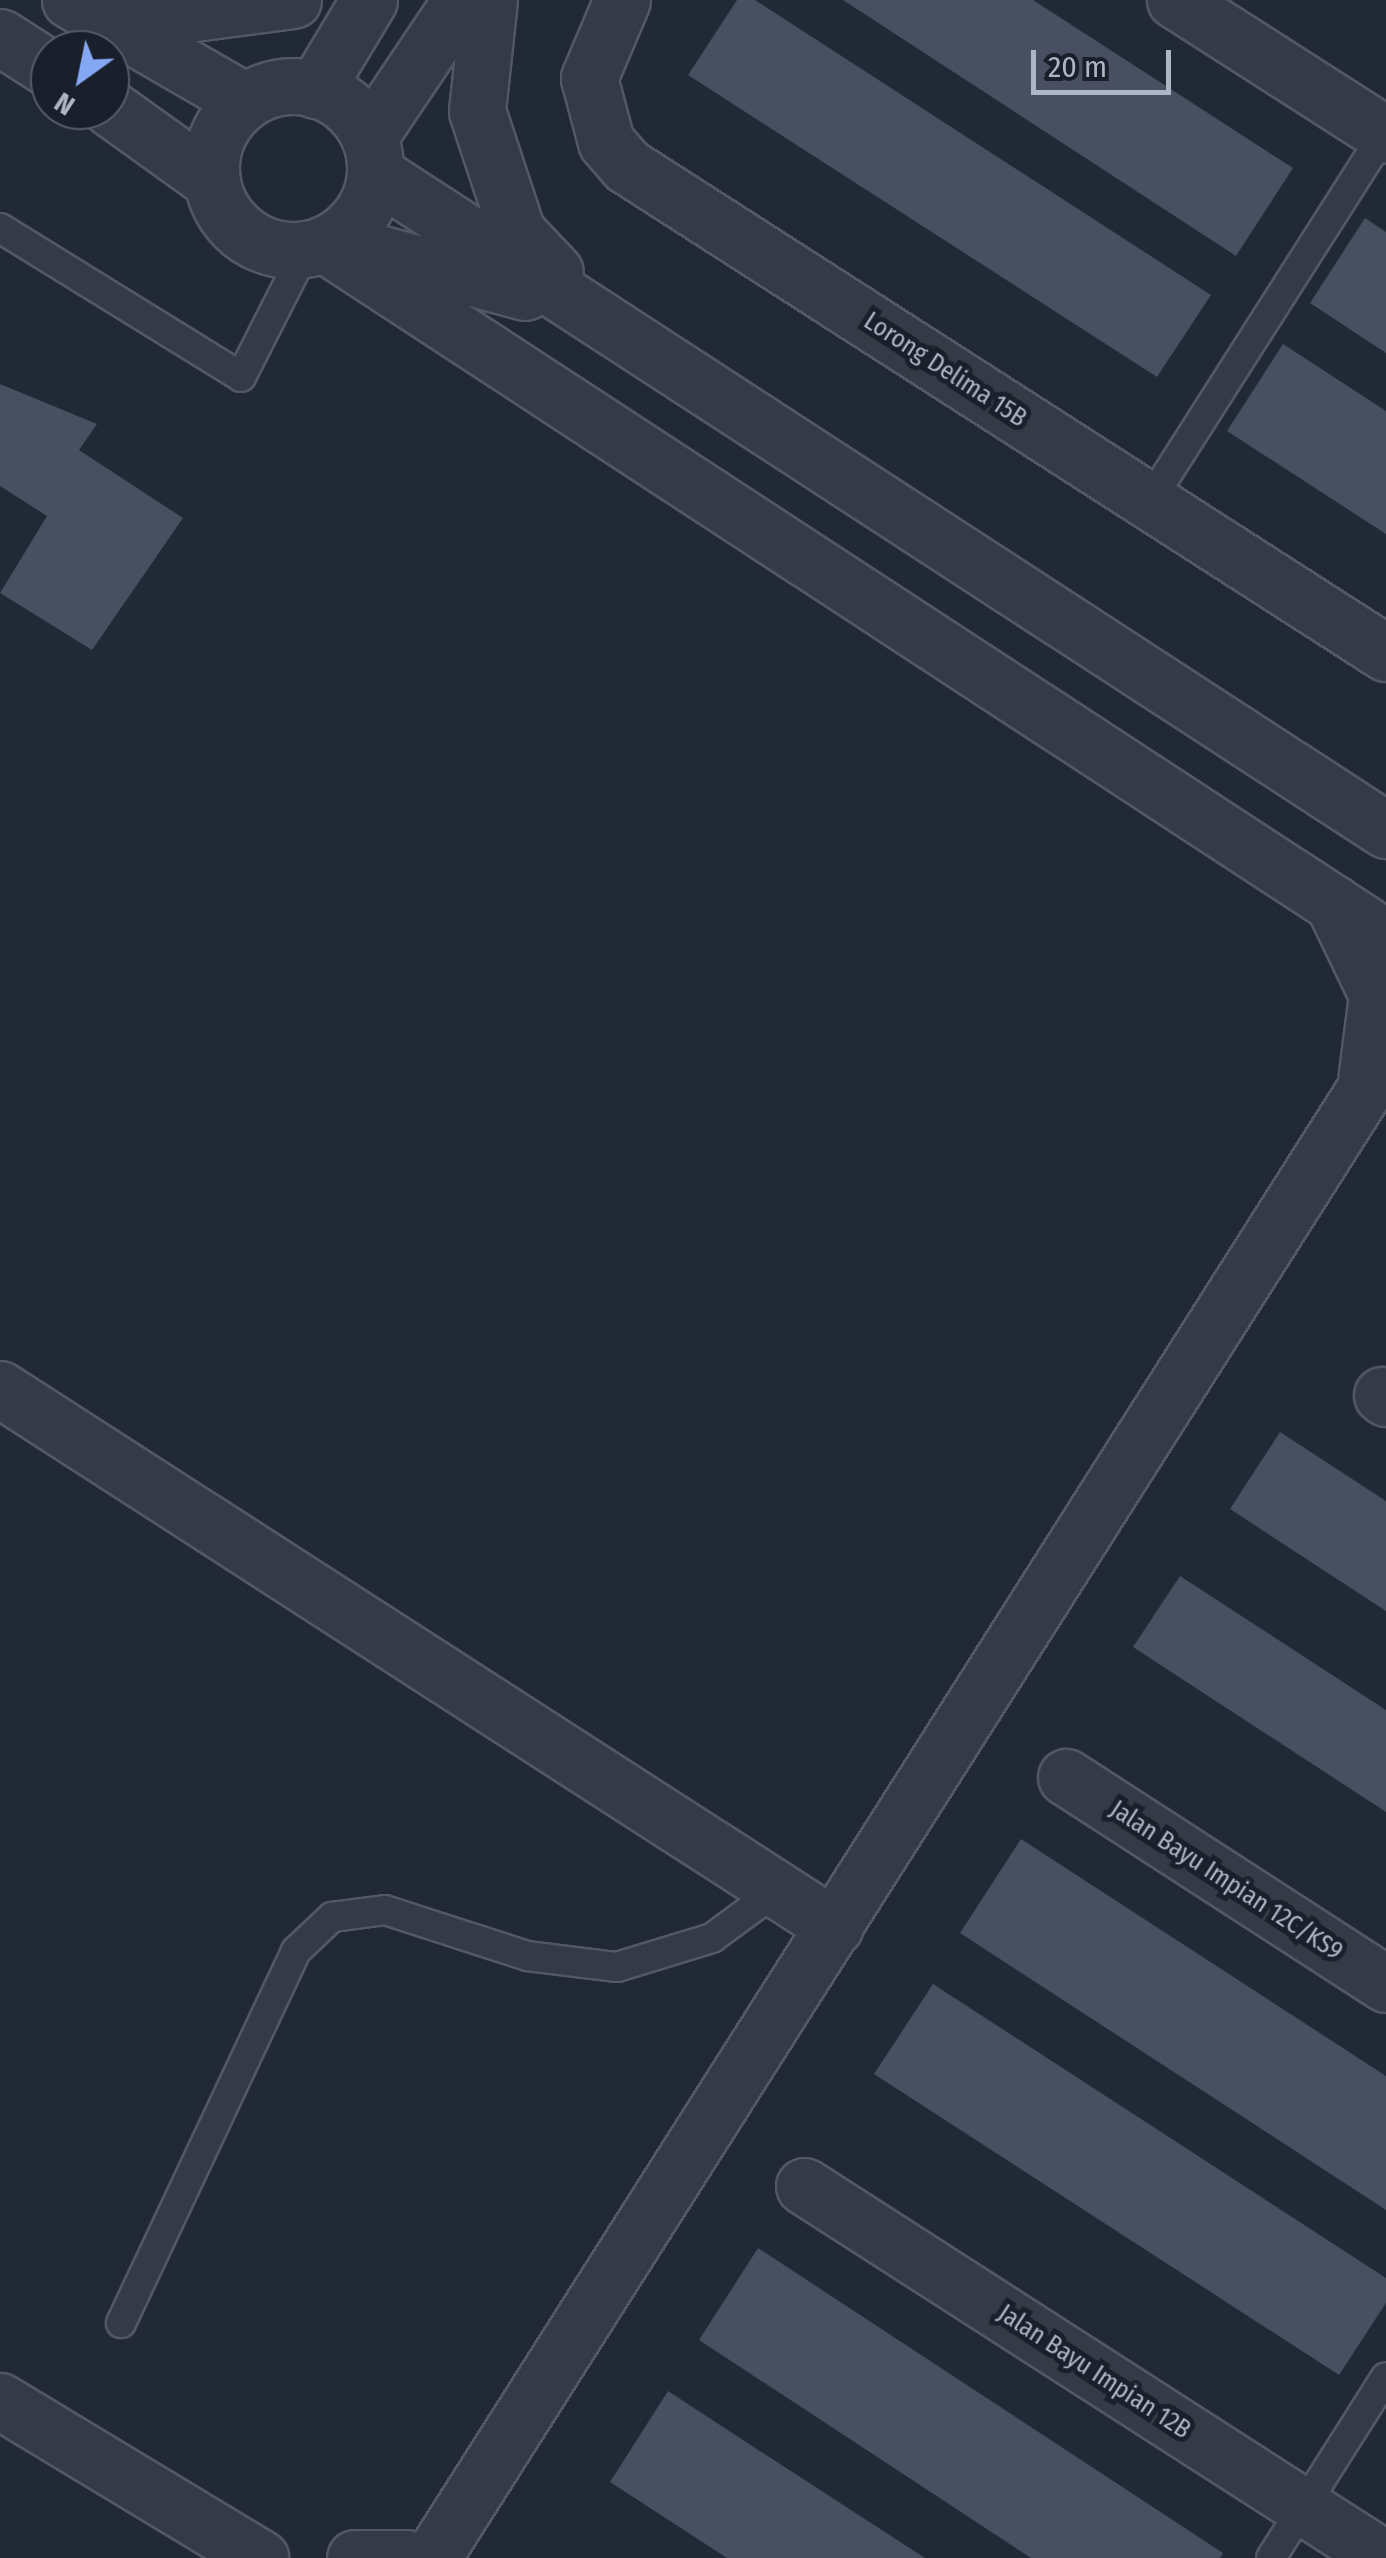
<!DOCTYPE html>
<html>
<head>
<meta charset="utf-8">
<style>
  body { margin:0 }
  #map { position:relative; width:1386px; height:2558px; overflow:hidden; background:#212936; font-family:"Fira Sans Condensed",sans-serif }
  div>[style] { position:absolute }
  .building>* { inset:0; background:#474f60 }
  .roads { filter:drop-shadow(2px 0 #525865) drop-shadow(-2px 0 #525865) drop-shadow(0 2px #525865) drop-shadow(0 -2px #525865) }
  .service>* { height:28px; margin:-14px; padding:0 14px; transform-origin:14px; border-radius:14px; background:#343b47 }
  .minor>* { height:55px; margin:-27.5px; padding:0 27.5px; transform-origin:27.5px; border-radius:27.5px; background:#343b47 }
  .tertiary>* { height:55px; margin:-27.5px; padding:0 27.5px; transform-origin:27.5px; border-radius:27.5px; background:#343b47 }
  .tertiary>.ring { margin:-27.5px; padding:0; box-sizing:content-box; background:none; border:55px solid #343b47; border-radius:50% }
  span { translate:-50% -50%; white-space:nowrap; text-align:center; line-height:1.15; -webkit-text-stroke:10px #1a202b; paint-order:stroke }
  .street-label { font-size:25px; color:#aeb5c4 }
  .north { position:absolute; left:30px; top:30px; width:100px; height:100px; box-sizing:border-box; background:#1a202b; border:2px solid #555c68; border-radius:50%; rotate:213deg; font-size:28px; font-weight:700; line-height:40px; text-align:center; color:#aeb5c4 }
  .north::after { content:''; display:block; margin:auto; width:35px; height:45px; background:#84a8f3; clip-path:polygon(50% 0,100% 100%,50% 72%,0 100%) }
  .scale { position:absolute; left:1031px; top:50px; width:140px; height:45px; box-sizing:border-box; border:5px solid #aeb5c4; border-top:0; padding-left:12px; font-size:30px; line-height:35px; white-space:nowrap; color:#aeb5c4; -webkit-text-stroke:8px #1a202b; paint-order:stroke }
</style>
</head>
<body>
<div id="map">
  <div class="building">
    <div style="clip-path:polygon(737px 0,755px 0,1211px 295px,1157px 377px,688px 75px)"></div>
    <div style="clip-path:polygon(843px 0,1033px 0,1293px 168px,1236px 256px)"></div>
    <div style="clip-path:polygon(1365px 218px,1386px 232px,1386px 353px,1310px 303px)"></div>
    <div style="clip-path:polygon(1283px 344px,1386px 411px,1386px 534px,1227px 431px)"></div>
    <div style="clip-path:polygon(0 384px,97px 424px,79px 450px,183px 518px,92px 650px,0 593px,47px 516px,0 486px)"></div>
    <div style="clip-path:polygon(1280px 1432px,1386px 1501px,1386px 1611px,1230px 1509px)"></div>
    <div style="clip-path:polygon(1180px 1576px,1386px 1710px,1386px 1812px,1133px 1647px)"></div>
    <div style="clip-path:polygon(1021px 1839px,1386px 2076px,1386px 2210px,960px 1933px)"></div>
    <div style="clip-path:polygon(933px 1984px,1386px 2278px,1386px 2303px,1339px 2375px,874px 2074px)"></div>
    <div style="clip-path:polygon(758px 2248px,1223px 2553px,1220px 2558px,1031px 2558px,699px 2340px)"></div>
    <div style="clip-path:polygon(668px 2391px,746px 2442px,925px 2558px,727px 2558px,610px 2482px)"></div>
  </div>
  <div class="roads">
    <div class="service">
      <div style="left:0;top:228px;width:283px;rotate:31.7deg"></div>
      <div style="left:241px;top:377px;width:144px;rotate:-63.1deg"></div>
      <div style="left:1150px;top:501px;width:439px;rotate:-57.5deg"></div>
      <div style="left:121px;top:2323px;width:411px;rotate:-64.8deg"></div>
      <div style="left:296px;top:1951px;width:50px;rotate:-43.4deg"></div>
      <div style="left:332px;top:1917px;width:53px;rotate:-7.5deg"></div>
      <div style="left:385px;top:1910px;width:149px;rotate:17.9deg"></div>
      <div style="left:527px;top:1956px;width:91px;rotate:7deg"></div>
      <div style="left:617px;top:1967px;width:99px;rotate:-17deg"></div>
      <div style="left:712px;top:1938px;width:81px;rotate:-36.4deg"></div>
      <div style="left:1271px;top:2558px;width:214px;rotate:-57.6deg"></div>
    </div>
    <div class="minor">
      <div style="left:622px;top:0;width:85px;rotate:112.9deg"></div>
      <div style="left:589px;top:78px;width:66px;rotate:75.1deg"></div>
      <div style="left:606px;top:142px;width:32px;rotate:49deg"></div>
      <div style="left:627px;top:166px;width:902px;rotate:32.69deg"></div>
      <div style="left:1175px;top:0;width:250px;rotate:32.6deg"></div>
      <div style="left:1333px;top:903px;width:102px;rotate:64.4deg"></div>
      <div style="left:1377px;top:995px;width:95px;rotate:97.3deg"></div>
      <div style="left:0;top:1389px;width:993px;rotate:32.79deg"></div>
      <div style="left:1382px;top:1395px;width:5px;rotate:37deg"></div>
      <div style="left:1066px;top:1777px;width:381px;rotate:32.9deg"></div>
      <div style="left:804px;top:2186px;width:688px;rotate:32.72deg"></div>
      <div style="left:0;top:2401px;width:304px;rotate:31.1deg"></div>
      <div style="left:355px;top:2558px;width:51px"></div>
      <div style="left:432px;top:2558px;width:1740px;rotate:-57.58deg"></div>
      <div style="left:1365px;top:1089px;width:28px;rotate:-41deg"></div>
    </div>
    <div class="tertiary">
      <div style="left:70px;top:0;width:202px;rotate:30deg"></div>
      <div style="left:489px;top:0;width:112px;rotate:96.2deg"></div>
      <div style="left:477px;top:111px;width:127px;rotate:71.7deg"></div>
      <div style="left:517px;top:232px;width:55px;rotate:46.5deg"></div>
      <div style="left:98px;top:1px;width:82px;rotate:9.8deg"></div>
      <div style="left:179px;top:15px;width:115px;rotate:-7.5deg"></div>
      <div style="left:0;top:37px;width:59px;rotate:32.6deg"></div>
      <div class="ring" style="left:211px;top:86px;width:109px;height:109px"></div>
      <div style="left:315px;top:90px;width:105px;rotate:-59deg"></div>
      <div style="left:110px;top:108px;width:125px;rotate:35.6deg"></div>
      <div style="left:369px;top:137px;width:165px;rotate:-56.1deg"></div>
      <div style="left:375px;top:173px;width:1206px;rotate:33.02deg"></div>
      <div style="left:324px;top:244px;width:1269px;rotate:33.16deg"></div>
      <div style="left:352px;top:246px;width:179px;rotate:14.9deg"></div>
    </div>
  </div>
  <div class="street-label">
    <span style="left:945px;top:370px;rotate:33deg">Lorong Delima 15B</span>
    <span style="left:1226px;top:1881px;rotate:33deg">Jalan Bayu Impian 12C/KS9</span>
    <span style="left:1094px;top:2372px;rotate:33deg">Jalan Bayu Impian 12B</span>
  </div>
  <div class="north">N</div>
  <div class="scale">20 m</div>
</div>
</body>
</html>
